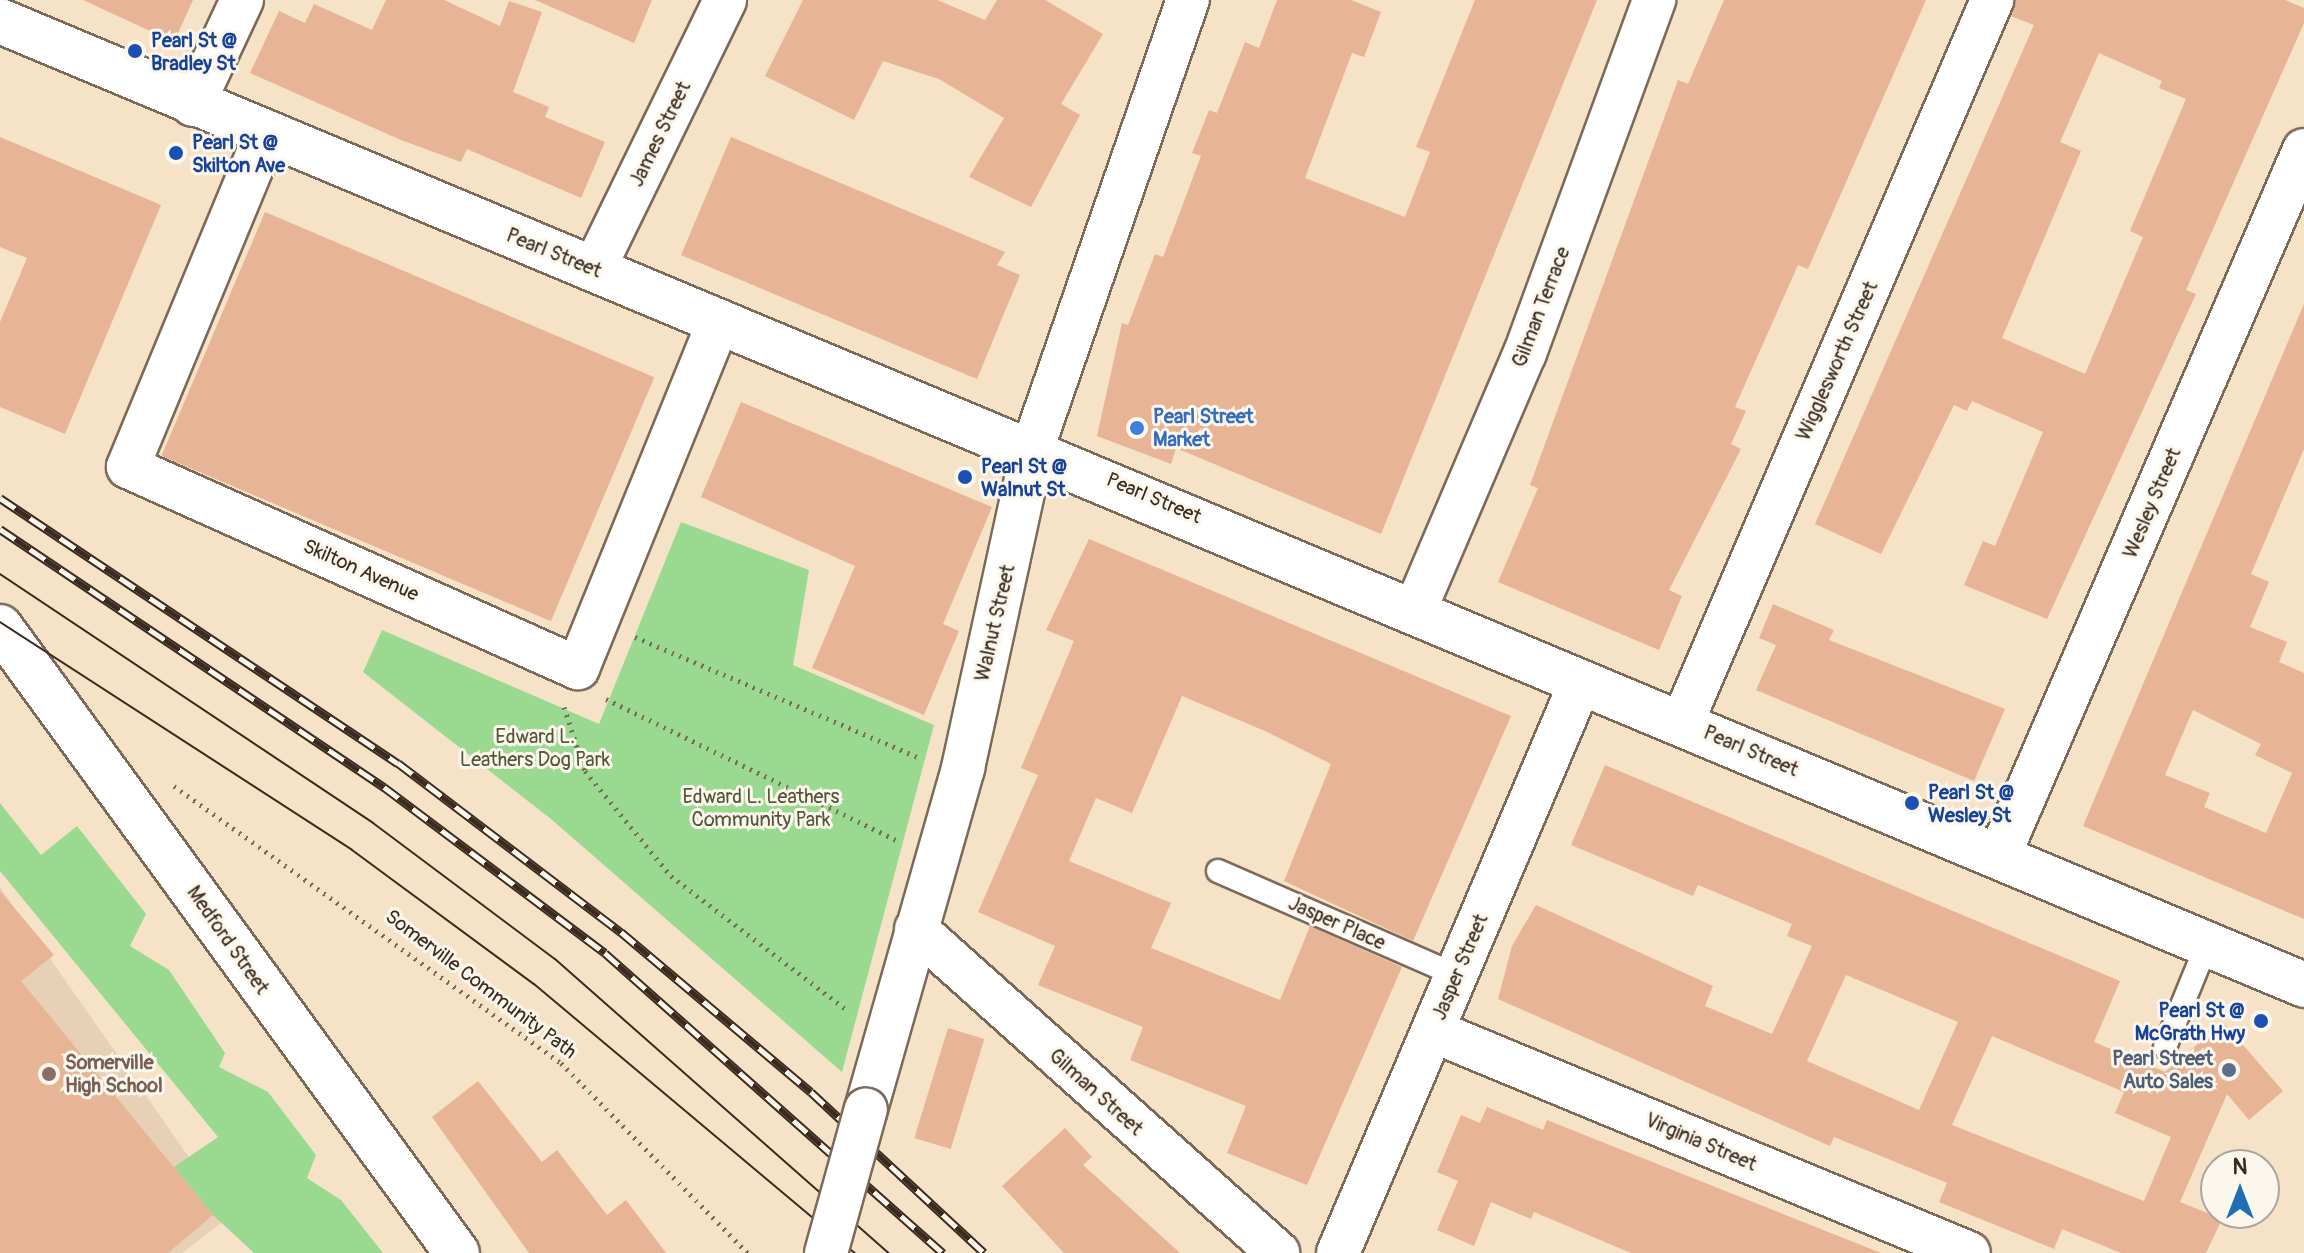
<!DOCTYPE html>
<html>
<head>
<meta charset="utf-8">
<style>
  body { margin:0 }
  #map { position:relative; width:2304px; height:1253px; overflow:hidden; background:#f5e2c7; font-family:Pangolin,sans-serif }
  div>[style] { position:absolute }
  .built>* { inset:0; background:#e7d0b5 }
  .green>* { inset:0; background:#9ada90 }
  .building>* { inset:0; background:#e7b496; transform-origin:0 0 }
  .path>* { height:5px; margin-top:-2.5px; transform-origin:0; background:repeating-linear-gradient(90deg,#7c6a59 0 2px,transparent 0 8px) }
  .roads { filter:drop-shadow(2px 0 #7c6a59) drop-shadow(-2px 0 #7c6a59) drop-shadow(0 2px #7c6a59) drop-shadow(0 -2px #7c6a59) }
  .lane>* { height:22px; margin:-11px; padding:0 11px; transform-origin:11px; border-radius:11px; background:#fff }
  .street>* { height:42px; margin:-21px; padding:0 21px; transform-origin:21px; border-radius:21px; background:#fff }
  .secondary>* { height:44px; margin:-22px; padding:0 22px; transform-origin:22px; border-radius:22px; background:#fff }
  .tram>* { height:2px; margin:-1px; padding:0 1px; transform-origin:1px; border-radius:1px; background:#3b2a1e }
  .rail>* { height:9px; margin-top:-4.5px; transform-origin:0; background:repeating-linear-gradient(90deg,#fbf7ec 0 18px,#3b2a1e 0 36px); box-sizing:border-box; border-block:2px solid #3b2a1e }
  .bridges { filter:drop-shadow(2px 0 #7c6a59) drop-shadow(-2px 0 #7c6a59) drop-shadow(0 2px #7c6a59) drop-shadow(0 -2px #7c6a59) }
  .street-bridge>* { height:42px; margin:-21px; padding:0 21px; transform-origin:21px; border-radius:21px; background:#fff }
  .dots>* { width:22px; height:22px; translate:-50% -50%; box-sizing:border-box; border:4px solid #fbf7ec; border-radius:50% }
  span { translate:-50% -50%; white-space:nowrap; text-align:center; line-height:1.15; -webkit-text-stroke:6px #fbf7ec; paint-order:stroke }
  .transit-label { font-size:20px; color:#164399; font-weight:700 }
  .left { translate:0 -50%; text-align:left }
  .right { translate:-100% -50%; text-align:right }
  .street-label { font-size:20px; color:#3b2a1e }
  .shop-label { font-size:20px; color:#366cbe; font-weight:700 }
  .park-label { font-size:20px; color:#53563a }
  .service-label { font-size:20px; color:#4e5e75; font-weight:700 }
  .education-label { font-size:20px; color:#785e54; font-weight:700 }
  .north { position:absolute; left:2200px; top:1149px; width:80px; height:80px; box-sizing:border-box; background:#fbf7ec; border:2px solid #aea59a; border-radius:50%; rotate:0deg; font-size:22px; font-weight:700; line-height:32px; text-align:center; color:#3b2a1e }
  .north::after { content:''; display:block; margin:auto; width:28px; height:36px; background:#1f6fb2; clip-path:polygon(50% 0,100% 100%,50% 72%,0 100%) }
</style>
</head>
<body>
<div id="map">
  <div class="built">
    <div style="clip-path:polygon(0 887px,230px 1216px,182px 1253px,0 1253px)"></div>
  </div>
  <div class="green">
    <div style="clip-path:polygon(681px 522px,809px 570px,793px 665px,934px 725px,842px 1072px,551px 819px,363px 672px,382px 630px,599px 724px)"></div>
    <div style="clip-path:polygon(0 803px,41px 855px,77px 826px,146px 914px,130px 946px,169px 970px,225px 1053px,219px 1067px,268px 1092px,316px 1155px,307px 1178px,341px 1200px,383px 1253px,254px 1253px,213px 1215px,174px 1167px,218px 1137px,0 871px)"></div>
  </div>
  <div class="building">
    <div style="clip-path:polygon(83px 0,193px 0,174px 42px)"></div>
    <div style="clip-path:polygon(386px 0,444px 0,500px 26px,509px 1px,542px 12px,513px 92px,549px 107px,545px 117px,605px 142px,581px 198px,467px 149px,461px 162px,401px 140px,250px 73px,279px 11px,305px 23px,314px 4px,372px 30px)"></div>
    <div style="clip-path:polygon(535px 0,652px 0,634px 43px)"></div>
    <div style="clip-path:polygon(803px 0,937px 0,985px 20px,997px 0,1045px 0,1103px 34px,1061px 104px,1080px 115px,1031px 207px,969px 177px,1004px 118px,939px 79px,883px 61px,854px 120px,765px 76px)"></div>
    <div style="clip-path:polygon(1277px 0,1351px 0,1381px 12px,1364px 57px,1352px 53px,1305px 178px,1405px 217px,1430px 152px,1416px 147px,1475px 0,1597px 0,1381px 534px,1176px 448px,1171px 464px,1097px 436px,1122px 323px,1128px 325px,1155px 254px,1163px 257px,1201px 156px,1192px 153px,1209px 110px,1217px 113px,1245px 42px,1259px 48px)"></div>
    <div style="clip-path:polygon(1724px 0,1926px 0,1808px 269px,1798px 265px,1735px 407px,1746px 411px,1731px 444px,1741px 449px,1669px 590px,1682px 596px,1659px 650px,1498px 582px,1538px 488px,1530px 485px,1678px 80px,1688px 84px)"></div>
    <div style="clip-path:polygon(evenodd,2016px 0,2285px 0,2304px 8px,2304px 23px,2186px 290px,2196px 294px,2047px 619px,1964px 585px,1983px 541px,1995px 546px,2043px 432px,1972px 401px,1967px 411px,1954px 405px,1881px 554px,1815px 524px,2034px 25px,2011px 16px,2016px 0,2099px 53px,2162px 81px,2159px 88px,2186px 99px,2130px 231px,2143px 237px,2085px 374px,2002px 338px,2081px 151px,2060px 142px,2099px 53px)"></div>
    <div style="clip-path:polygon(0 137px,161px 205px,65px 434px,0 407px,0 322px,27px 258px,0 247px)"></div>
    <div style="clip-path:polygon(731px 137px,1005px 252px,997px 265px,1020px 275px,977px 379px,681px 255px)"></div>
    <div style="left:265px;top:212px;width:423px;height:265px;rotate:23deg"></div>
    <div style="clip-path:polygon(evenodd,2304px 304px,2304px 449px,2251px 574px,2269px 582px,2250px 627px,2287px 642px,2279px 662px,2304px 673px,2304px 919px,2083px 826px,2304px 304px,2193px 710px,2261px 744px,2255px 755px,2292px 773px,2266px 833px,2204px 807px,2210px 793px,2165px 775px,2193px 710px)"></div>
    <div style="clip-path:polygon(741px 402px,992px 507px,943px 624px,959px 631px,924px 715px,812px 668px,855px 566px,701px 497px)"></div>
    <div style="clip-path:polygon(1089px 539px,1511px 716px,1413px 941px,1284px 881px,1331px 764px,1265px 731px,1182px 696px,1132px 813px,1096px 798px,1069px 861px,1171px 903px,1151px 948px,1280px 1000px,1310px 926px,1402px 967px,1307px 1185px,1227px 1153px,1246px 1106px,1130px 1060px,1143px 1027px,1038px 985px,1055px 946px,978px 912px,1038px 775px,1021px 768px,1074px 641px,1046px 630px)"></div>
    <div style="clip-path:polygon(1773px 604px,1834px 630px,1829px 640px,2005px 709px,1974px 781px,1756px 690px,1776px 645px,1759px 638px)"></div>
    <div style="clip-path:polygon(evenodd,1605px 765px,2120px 981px,2094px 1042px,2165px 1072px,2223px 1022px,2283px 1091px,2249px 1120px,2227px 1094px,2180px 1202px,2222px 1219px,2206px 1253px,2121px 1253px,2062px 1229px,2054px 1249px,1939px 1202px,1947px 1183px,1834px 1137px,1830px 1146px,1498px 999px,1512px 946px,1536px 905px,1713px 986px,1705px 1006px,1772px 1034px,1812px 946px,1787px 936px,1792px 924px,1698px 885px,1693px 896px,1571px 845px,1605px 765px,1846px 975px,1958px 1022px,1919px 1110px,1807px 1061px,1846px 975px,1605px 765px,1992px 1036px,2124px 1092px,2115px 1113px,2171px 1137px,2144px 1201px,1952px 1125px,1992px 1036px)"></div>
    <div style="clip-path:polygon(0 891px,54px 955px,21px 981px,213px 1215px,168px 1253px,0 1253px)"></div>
    <div style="left:948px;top:1028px;width:38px;height:115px;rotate:17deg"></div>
    <div style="clip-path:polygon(478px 1081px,542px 1162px,557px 1150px,607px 1215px,626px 1200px,666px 1253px,529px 1253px,432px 1117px)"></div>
    <div style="clip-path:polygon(1487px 1107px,1543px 1130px,1547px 1120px,1881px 1253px,1631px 1253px,1534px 1212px,1531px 1219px,1491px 1202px,1474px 1246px,1437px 1230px,1458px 1181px,1437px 1172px,1461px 1115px,1480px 1123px)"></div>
    <div style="clip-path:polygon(1065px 1128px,1092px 1157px,1083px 1165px,1180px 1253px,1064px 1253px,1002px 1186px)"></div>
  </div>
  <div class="path">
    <div style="left:635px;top:637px;width:310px;rotate:23deg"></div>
    <div style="left:606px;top:699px;width:326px;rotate:25.9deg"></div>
    <div style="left:564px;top:707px;width:67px;rotate:71.8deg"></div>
    <div style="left:585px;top:771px;width:136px;rotate:50.7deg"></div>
    <div style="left:671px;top:876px;width:223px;rotate:37.3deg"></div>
    <div style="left:174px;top:786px;width:476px;rotate:35.6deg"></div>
    <div style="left:561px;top:1063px;width:267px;rotate:45.5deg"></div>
  </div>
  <div class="roads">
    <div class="lane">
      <div style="left:1218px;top:871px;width:260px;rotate:23.6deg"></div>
      <div style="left:2165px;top:1047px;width:111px;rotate:-67.8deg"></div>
    </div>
    <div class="street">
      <div style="left:193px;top:105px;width:116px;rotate:-65deg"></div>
      <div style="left:265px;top:136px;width:358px;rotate:112.5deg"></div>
      <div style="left:128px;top:467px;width:493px;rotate:24.1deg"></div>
      <div style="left:578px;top:668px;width:375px;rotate:-67.9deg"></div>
      <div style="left:594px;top:269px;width:299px;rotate:-64deg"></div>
      <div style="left:1416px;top:608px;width:277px;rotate:-66.9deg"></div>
      <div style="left:1525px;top:353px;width:376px;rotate:-69.9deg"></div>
      <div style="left:1682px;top:723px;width:787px;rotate:-66.79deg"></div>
      <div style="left:1999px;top:856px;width:769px;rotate:-66.64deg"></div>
      <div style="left:916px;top:929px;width:486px;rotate:41.8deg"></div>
      <div style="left:1433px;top:1031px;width:580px;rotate:22.5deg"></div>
      <div style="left:866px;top:1109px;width:355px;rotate:-74.1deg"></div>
      <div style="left:963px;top:768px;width:329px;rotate:-77.7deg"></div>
      <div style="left:1033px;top:447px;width:473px;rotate:-70.9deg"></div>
      <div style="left:1338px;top:1253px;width:621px;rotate:-66.98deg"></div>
    </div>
    <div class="secondary">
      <div style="left:0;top:21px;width:2498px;rotate:22.7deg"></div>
      <div style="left:0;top:627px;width:775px;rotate:53.87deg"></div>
    </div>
  </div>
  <div class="tram">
    <div style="left:0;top:574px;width:448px;rotate:33.7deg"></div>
    <div style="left:373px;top:823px;width:227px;rotate:36.8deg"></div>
    <div style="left:555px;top:959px;width:445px;rotate:41.4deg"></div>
    <div style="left:0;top:622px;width:419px;rotate:32.9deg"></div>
    <div style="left:352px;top:850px;width:226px;rotate:36.4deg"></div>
    <div style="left:534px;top:984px;width:419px;rotate:40deg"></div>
  </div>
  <div class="rail">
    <div style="left:0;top:498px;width:478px;rotate:33.7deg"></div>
    <div style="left:398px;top:763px;width:280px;rotate:37.2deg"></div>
    <div style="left:621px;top:932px;width:248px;rotate:40.1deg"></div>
    <div style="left:811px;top:1092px;width:236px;rotate:42.9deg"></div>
    <div style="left:0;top:529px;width:463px;rotate:33.9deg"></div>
    <div style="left:384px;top:787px;width:276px;rotate:36.9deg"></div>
    <div style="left:605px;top:953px;width:452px;rotate:41.6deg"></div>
  </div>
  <div class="bridges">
    <div class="street-bridge">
      <div style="left:826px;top:1253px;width:149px;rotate:-74.5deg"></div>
    </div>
  </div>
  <div class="dots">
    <div style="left:135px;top:51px;background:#1a4fb4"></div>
    <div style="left:176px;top:153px;background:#1a4fb4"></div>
    <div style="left:1137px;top:428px;background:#3f7fe0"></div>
    <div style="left:965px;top:477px;background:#1a4fb4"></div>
    <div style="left:1912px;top:803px;background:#1a4fb4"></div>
    <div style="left:2261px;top:1021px;background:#1a4fb4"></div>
    <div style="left:2229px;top:1070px;background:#5c6f8a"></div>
    <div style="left:49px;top:1074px;background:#8d6e63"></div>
  </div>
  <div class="transit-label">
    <span class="left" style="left:151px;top:52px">Pearl St @<br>Bradley St</span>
    <span class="left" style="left:192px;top:154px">Pearl St @<br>Skilton Ave</span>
    <span class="left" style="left:981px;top:478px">Pearl St @<br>Walnut St</span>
    <span class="left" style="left:1928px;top:804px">Pearl St @<br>Wesley St</span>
    <span class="right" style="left:2245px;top:1022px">Pearl St @<br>McGrath Hwy</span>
  </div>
  <div class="street-label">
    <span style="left:660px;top:134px;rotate:-64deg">James Street</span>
    <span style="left:554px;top:253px;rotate:22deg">Pearl Street</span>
    <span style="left:1541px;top:307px;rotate:-69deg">Gilman Terrace</span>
    <span style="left:1837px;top:361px;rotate:-66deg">Wigglesworth Street</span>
    <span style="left:1154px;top:498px;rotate:23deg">Pearl Street</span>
    <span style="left:2152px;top:503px;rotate:-67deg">Wesley Street</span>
    <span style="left:361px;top:570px;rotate:24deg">Skilton Avenue</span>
    <span style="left:995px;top:623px;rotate:-77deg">Walnut Street</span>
    <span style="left:1751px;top:751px;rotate:23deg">Pearl Street</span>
    <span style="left:1337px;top:923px;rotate:24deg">Jasper Place</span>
    <span style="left:228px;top:940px;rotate:55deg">Medford Street</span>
    <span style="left:1460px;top:967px;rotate:-67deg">Jasper Street</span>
    <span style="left:481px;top:984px;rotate:37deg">Somerville Community Path</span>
    <span style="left:1096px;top:1092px;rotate:42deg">Gilman Street</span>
    <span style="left:1701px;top:1142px;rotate:23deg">Virginia Street</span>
  </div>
  <div class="shop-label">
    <span class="left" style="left:1153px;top:428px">Pearl Street<br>Market</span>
  </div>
  <div class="park-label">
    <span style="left:535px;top:748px">Edward L.<br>Leathers Dog Park</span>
    <span style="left:761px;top:808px">Edward L. Leathers<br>Community Park</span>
  </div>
  <div class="service-label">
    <span class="right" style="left:2213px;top:1070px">Pearl Street<br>Auto Sales</span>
  </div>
  <div class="education-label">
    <span class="left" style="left:65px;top:1074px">Somerville<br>High School</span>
  </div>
  <div class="north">N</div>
</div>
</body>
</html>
